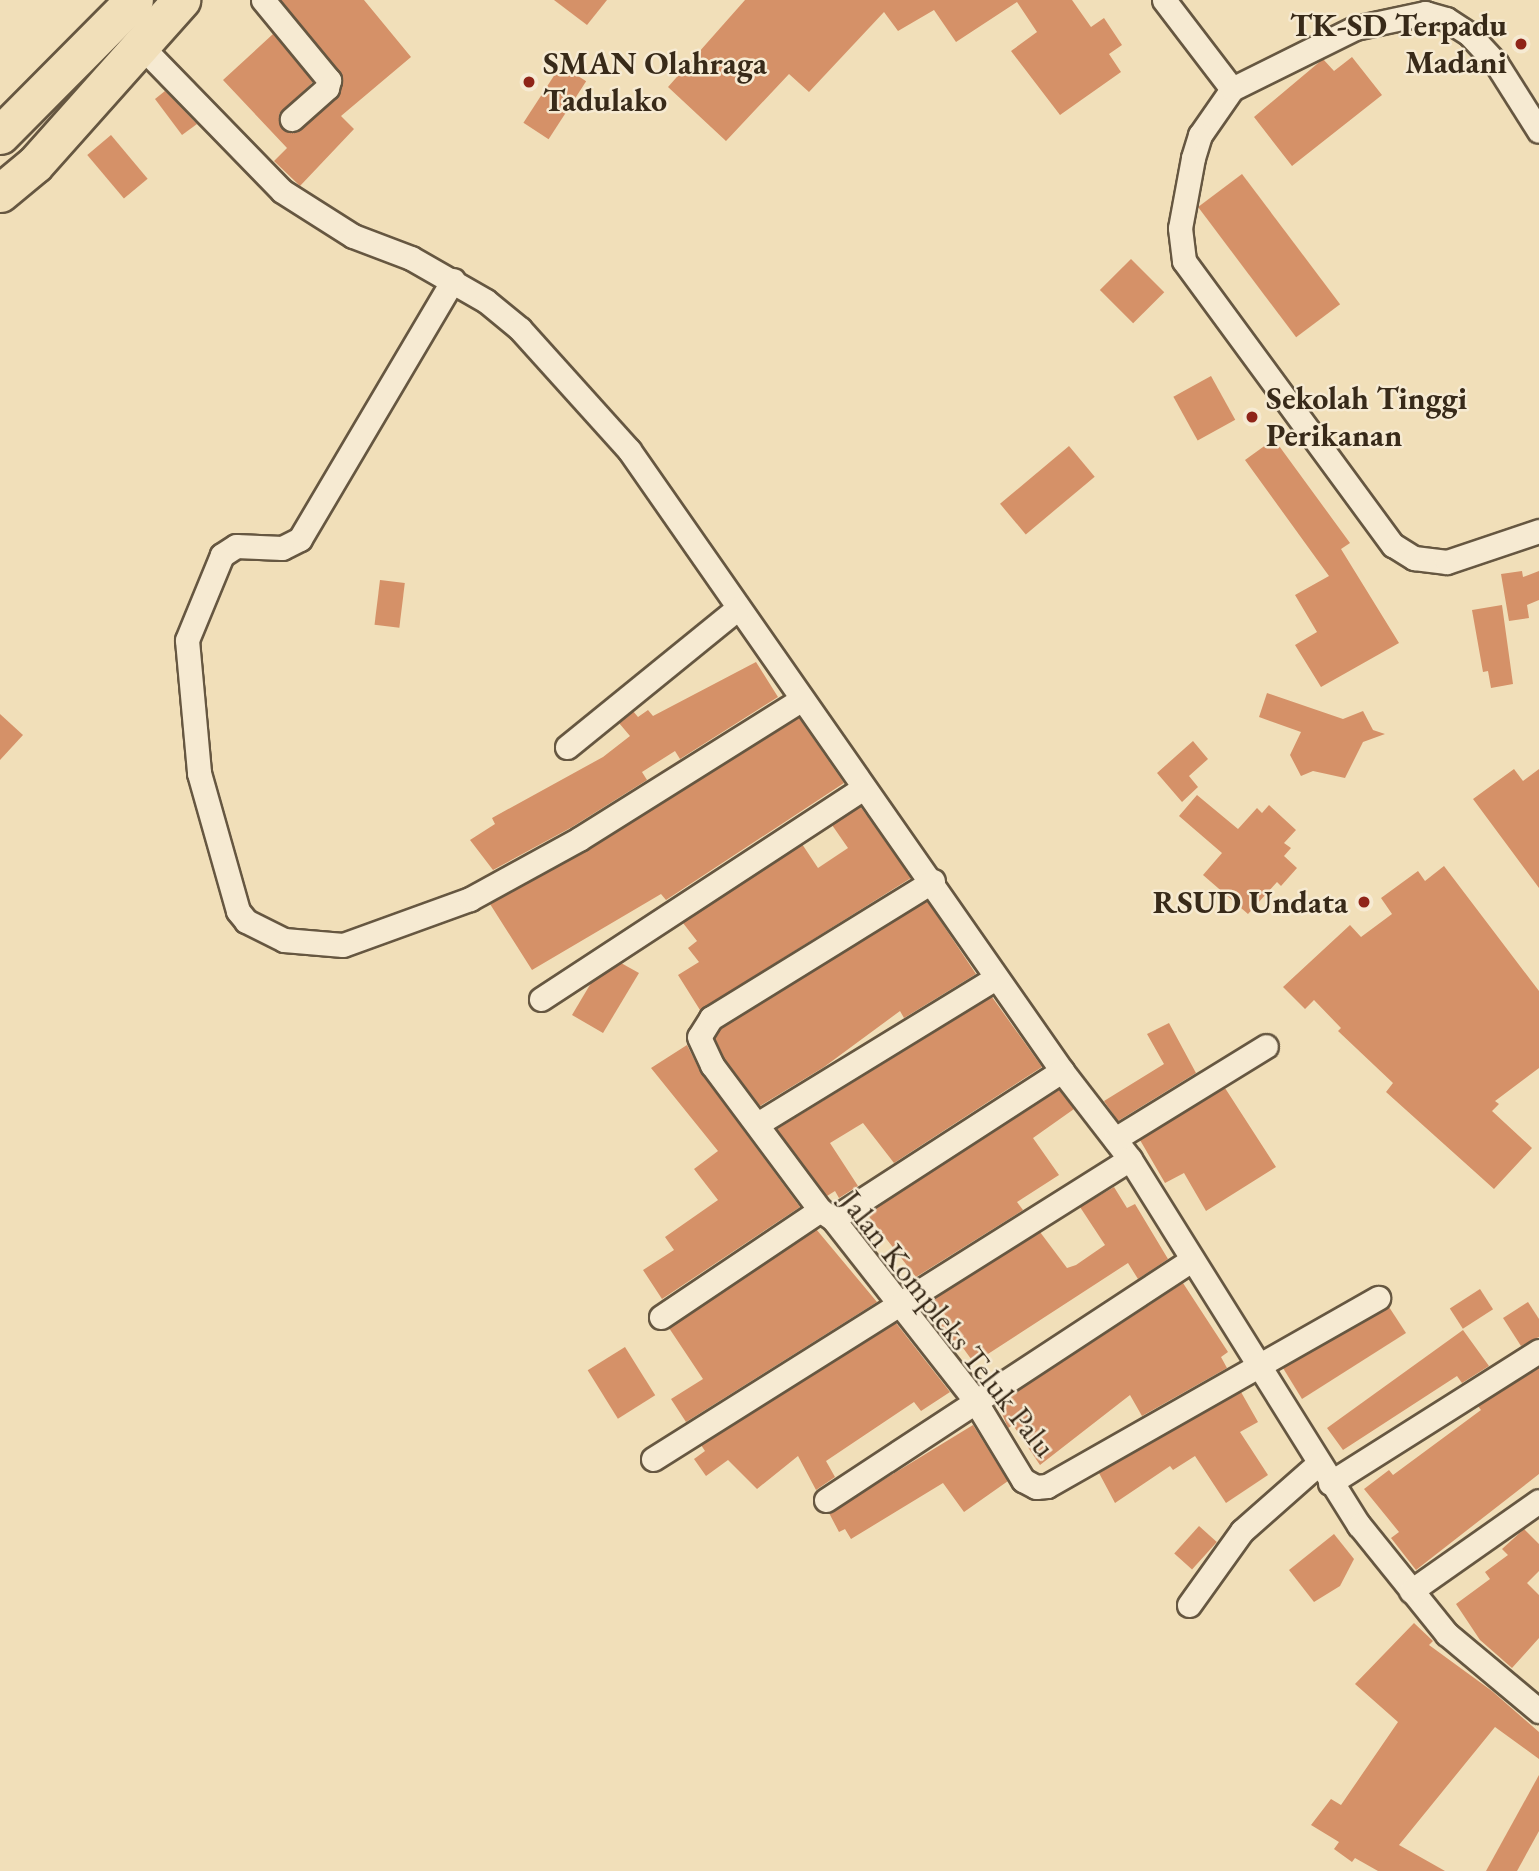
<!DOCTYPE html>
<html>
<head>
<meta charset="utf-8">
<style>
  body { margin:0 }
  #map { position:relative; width:1539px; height:1871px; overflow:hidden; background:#f1dfb9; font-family:"EB Garamond",serif }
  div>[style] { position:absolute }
  .building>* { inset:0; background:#d59168; transform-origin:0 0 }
  .roads { filter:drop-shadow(2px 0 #665741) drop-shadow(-2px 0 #665741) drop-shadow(0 2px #665741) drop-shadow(0 -2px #665741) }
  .minor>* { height:23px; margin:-11.5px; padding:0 11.5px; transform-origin:11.5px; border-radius:11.5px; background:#f6ead2 }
  .primary>* { height:37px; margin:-18.5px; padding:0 18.5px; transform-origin:18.5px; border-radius:18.5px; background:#f1dfb9 }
  .dots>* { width:19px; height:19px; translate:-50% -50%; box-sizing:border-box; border:4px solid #f6ead2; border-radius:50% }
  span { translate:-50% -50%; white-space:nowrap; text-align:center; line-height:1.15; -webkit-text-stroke:5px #f6ead2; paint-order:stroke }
  .poi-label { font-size:32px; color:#382a19; font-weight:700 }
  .right { translate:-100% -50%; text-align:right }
  .left { translate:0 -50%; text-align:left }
  .street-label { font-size:32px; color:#382a19 }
</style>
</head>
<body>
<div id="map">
  <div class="building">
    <div style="clip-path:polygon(281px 0,364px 0,411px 57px,341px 116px,354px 129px,300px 186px,274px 161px,287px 148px,223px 80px,273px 34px,313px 82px,279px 114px,282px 129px,301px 130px,337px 98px,343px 83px,340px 72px)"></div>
    <div style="clip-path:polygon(554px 0,607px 0,587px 25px)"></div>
    <div style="clip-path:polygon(745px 0,1072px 0,1091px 27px,1104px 18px,1122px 45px,1109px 54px,1121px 72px,1060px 115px,1011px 51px,1037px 32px,1017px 2px,956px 42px,934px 10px,898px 31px,884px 12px,809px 92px,789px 74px,726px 141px,668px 87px)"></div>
    <div style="clip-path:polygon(1352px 57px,1382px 95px,1292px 166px,1254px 117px,1323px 59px,1334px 71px)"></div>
    <div style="left:561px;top:65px;width:30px;height:69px;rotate:33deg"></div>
    <div style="clip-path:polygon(165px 91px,197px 124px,182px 135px,155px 99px)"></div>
    <div style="left:111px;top:135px;width:57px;height:31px;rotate:50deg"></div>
    <div style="left:1242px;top:174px;width:163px;height:55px;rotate:53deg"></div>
    <div style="left:1131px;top:259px;width:47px;height:44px;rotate:45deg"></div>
    <div style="left:1211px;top:376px;width:50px;height:43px;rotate:61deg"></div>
    <div style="clip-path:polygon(1274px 439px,1350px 543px,1341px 549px,1399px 643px,1321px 687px,1295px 645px,1317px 632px,1295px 595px,1329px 576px,1245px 460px)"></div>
    <div style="left:1069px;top:446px;width:40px;height:90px;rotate:50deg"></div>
    <div style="clip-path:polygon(1522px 571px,1523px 577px,1539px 571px,1539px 600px,1527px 605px,1529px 618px,1509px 621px,1501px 574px)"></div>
    <div style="left:380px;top:580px;width:25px;height:45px;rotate:7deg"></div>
    <div style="clip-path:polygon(1502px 605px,1513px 684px,1491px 688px,1488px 671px,1483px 672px,1472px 610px)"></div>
    <div style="clip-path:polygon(756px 662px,778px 697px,680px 759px,675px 751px,642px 772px,647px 780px,572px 827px,493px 870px,470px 840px,495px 824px,492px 818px,603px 757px,630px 736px,619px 723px,633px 711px,638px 717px,648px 710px,653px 716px)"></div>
    <div style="clip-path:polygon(1267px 693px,1343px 719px,1363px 711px,1373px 730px,1385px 734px,1363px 742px,1345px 778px,1313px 771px,1301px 776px,1290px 755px,1301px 732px,1259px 717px)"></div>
    <div style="clip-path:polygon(0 714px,23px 735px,0 760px)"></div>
    <div style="clip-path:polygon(799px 718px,844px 783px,666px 900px,661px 894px,532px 970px,490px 904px,586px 851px)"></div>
    <div style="clip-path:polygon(1193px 741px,1208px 759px,1189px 776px,1198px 787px,1182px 802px,1157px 773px)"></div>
    <div style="clip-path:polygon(1514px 769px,1523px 781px,1539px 769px,1539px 888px,1473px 799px)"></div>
    <div style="clip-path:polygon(1197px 795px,1238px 829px,1257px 808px,1262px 813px,1269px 805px,1296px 830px,1284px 843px,1291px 848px,1284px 856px,1297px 868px,1281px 886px,1277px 882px,1248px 914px,1203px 875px,1222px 853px,1179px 816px)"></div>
    <div style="clip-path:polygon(860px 806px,911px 878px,700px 1010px,678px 975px,699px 962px,688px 948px,697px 941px,683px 923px,802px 844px,818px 868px,848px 848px,832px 825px)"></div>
    <div style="clip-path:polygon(1444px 866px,1539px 991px,1539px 1068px,1495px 1101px,1499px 1104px,1492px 1111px,1532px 1148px,1494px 1189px,1386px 1092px,1393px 1083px,1338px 1031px,1341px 1028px,1314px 1000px,1305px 1009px,1283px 987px,1350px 925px,1361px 937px,1392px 914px,1381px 898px,1418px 871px,1425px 881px)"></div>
    <div style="clip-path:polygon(927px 901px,976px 974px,904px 1018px,900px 1011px,824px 1067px,760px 1106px,724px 1058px,715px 1038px,721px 1028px)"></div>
    <div style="clip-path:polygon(621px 963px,639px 973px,603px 1033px,572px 1015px,591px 983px)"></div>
    <div style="clip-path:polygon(992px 997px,1042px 1067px,894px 1163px,863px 1123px,830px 1143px,858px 1186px,839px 1198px,835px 1191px,827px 1196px,777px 1129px)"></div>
    <div style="clip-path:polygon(1169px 1023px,1196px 1073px,1118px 1121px,1104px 1101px,1164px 1064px,1147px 1034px)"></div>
    <div style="clip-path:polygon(687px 1045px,701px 1073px,800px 1207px,662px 1299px,643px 1270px,674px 1250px,665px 1237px,718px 1200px,694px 1169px,718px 1151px,651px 1068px)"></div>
    <div style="clip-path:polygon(1225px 1088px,1276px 1167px,1206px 1211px,1184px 1173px,1165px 1183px,1140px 1140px)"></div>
    <div style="clip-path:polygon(1059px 1090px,1074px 1109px,1033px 1138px,1059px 1175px,1017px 1202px,1023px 1210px,916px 1277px,867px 1214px)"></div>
    <div style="clip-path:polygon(1114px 1187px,1127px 1208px,1135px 1204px,1168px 1259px,1138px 1279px,1128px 1263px,974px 1363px,958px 1341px,950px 1346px,937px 1328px,949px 1320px,933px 1299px,1040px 1232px,1067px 1268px,1076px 1265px,1105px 1245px,1080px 1207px)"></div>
    <div style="clip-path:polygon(816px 1229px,877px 1302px,686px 1422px,671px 1399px,703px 1379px,669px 1328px)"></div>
    <div style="clip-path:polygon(1183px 1283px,1228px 1352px,1221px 1357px,1227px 1368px,1142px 1416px,1130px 1395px,1040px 1465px,1013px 1425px,1008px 1428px,998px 1404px)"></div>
    <div style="left:1480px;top:1289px;width:24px;height:36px;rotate:57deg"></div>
    <div style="clip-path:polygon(1528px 1302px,1539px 1319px,1539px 1337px,1521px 1346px,1503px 1318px)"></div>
    <div style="clip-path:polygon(1389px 1307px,1406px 1333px,1302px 1399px,1283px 1368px)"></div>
    <div style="clip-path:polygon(896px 1323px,950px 1392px,921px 1411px,914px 1402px,826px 1461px,835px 1477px,816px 1490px,798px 1456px,757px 1489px,728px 1460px,706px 1476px,694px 1459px,705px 1451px,701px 1445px)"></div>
    <div style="clip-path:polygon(1463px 1330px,1489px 1366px,1462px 1383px,1457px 1376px,1343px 1450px,1327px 1428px)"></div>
    <div style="left:625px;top:1347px;width:57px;height:44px;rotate:58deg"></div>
    <div style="clip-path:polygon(1539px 1368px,1539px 1474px,1416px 1570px,1391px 1538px,1399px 1532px,1364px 1489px,1389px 1470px,1393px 1475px,1481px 1410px,1478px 1406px)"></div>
    <div style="clip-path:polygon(1241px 1392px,1258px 1422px,1240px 1432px,1268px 1475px,1226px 1503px,1195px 1456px,1173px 1470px,1170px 1466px,1115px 1503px,1099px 1473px)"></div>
    <div style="clip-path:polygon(973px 1425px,1008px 1481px,964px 1512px,943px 1483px,851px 1539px,845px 1529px,839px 1532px,829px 1513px)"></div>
    <div style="left:1199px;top:1526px;width:24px;height:37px;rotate:42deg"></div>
    <div style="clip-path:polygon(1524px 1529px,1539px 1544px,1539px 1571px,1527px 1583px,1539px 1595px,1539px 1638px,1512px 1668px,1480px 1640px,1456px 1604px,1490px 1579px,1485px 1572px,1508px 1555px,1502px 1549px)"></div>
    <div style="clip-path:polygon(1334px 1534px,1354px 1559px,1340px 1586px,1314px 1602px,1289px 1570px)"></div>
    <div style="clip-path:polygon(1414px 1623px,1433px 1641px,1429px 1645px,1492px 1691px,1539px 1732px,1539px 1759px,1495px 1727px,1399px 1845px,1445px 1871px,1378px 1871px,1355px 1858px,1352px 1862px,1334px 1849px,1339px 1842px,1311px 1825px,1331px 1799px,1341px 1805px,1398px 1722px,1355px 1684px)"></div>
    <div style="clip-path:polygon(1539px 1775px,1539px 1831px,1517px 1871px,1486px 1871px)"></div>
  </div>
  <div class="roads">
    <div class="minor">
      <div style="left:263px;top:0;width:104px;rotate:50.5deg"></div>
      <div style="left:329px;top:80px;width:8px;rotate:104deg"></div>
      <div style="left:327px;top:88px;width:47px;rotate:138.5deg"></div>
      <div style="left:1164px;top:0;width:112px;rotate:52.6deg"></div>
      <div style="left:1232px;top:89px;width:56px;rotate:124.8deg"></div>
      <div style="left:1200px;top:135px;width:24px;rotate:107deg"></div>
      <div style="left:1193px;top:158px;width:71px;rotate:100.5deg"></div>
      <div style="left:1180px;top:228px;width:33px;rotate:83deg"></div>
      <div style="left:1184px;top:261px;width:353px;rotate:53.7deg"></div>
      <div style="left:1393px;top:545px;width:25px;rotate:32deg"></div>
      <div style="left:1414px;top:558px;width:33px;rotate:7deg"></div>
      <div style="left:1447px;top:562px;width:97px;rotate:-18.6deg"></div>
      <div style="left:141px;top:46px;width:202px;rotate:45.8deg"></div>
      <div style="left:282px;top:191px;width:84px;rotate:32.4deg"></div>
      <div style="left:353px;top:236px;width:62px;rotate:20.8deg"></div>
      <div style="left:411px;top:258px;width:86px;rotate:29.8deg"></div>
      <div style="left:486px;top:301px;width:44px;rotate:39.5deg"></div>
      <div style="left:520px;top:329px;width:163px;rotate:48deg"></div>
      <div style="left:629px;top:450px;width:757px;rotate:55.11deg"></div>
      <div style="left:1062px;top:1071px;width:111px;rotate:52.3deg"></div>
      <div style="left:1130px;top:1159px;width:432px;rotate:58deg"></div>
      <div style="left:1359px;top:1525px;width:140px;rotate:51.1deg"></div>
      <div style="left:1447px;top:1634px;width:120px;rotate:39.9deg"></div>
      <div style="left:1232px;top:89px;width:137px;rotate:-26.4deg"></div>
      <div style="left:1355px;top:28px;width:72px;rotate:-12.1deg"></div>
      <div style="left:1425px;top:13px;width:22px;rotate:16deg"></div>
      <div style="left:1446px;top:19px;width:27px;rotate:33deg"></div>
      <div style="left:1469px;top:34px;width:40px;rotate:47deg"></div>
      <div style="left:1496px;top:63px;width:80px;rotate:57.7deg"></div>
      <div style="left:453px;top:280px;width:301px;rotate:120.6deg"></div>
      <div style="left:300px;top:539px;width:20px;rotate:153deg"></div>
      <div style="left:282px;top:548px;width:46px;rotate:-177.5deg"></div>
      <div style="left:236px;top:546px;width:17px;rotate:147deg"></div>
      <div style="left:222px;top:555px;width:92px;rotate:112.4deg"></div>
      <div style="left:187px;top:640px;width:134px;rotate:84.8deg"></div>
      <div style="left:199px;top:773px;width:143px;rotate:74.2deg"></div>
      <div style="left:238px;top:911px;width:13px;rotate:51deg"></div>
      <div style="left:246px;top:921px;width:42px;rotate:26.6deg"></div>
      <div style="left:284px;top:940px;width:59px;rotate:4.8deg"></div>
      <div style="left:343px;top:945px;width:135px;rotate:-19.9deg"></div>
      <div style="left:470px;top:899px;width:124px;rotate:-28.8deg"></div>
      <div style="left:579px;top:839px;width:263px;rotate:-32.1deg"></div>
      <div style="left:567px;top:747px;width:220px;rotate:-39.1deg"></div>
      <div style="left:933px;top:881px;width:261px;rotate:148.3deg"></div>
      <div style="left:711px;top:1018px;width:22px;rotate:122deg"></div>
      <div style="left:699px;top:1037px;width:31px;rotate:65deg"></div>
      <div style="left:712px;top:1065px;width:181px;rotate:53.3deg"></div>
      <div style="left:820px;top:1210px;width:16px;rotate:35deg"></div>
      <div style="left:833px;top:1219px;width:229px;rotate:51.9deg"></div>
      <div style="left:974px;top:1399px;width:95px;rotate:58.8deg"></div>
      <div style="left:1023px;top:1480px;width:15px;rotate:28deg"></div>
      <div style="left:1036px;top:1487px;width:11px;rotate:-5deg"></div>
      <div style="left:1047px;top:1486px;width:381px;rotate:-29.6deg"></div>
      <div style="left:541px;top:999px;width:385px;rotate:-33.2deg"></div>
      <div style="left:759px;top:1123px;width:278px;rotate:-31.5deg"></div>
      <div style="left:1115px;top:1139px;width:177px;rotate:-31.6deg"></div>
      <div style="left:833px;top:1219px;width:273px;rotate:-32.9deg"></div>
      <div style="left:661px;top:1317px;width:192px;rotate:-33.9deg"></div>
      <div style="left:653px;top:1459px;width:563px;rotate:-32.17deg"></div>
      <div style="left:1330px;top:1483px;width:247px;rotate:-32.3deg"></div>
      <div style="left:826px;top:1500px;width:438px;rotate:-33.3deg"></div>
      <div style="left:1411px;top:1591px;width:156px;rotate:-35.1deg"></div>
      <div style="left:1189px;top:1605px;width:91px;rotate:-54.4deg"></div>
      <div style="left:1242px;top:1531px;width:101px;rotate:-41.4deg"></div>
    </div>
    <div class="primary">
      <div style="left:0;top:135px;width:190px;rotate:-45.2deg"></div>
      <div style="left:0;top:193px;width:45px;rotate:-39.6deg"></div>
      <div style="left:35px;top:164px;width:220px;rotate:-48.3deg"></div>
    </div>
  </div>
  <div class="dots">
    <div style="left:1521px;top:44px;background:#8f2418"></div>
    <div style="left:529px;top:82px;background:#8f2418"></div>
    <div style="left:1252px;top:417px;background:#8f2418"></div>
    <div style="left:1364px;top:902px;background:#8f2418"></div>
  </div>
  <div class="poi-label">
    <span class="right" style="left:1507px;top:44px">TK-SD Terpadu<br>Madani</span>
    <span class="left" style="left:543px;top:82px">SMAN Olahraga<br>Tadulako</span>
    <span class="left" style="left:1266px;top:417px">Sekolah Tinggi<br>Perikanan</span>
    <span class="right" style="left:1348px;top:902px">RSUD Undata</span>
  </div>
  <div class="street-label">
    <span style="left:948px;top:1324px;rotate:52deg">Jalan Kompleks Teluk Palu</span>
  </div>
</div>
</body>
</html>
